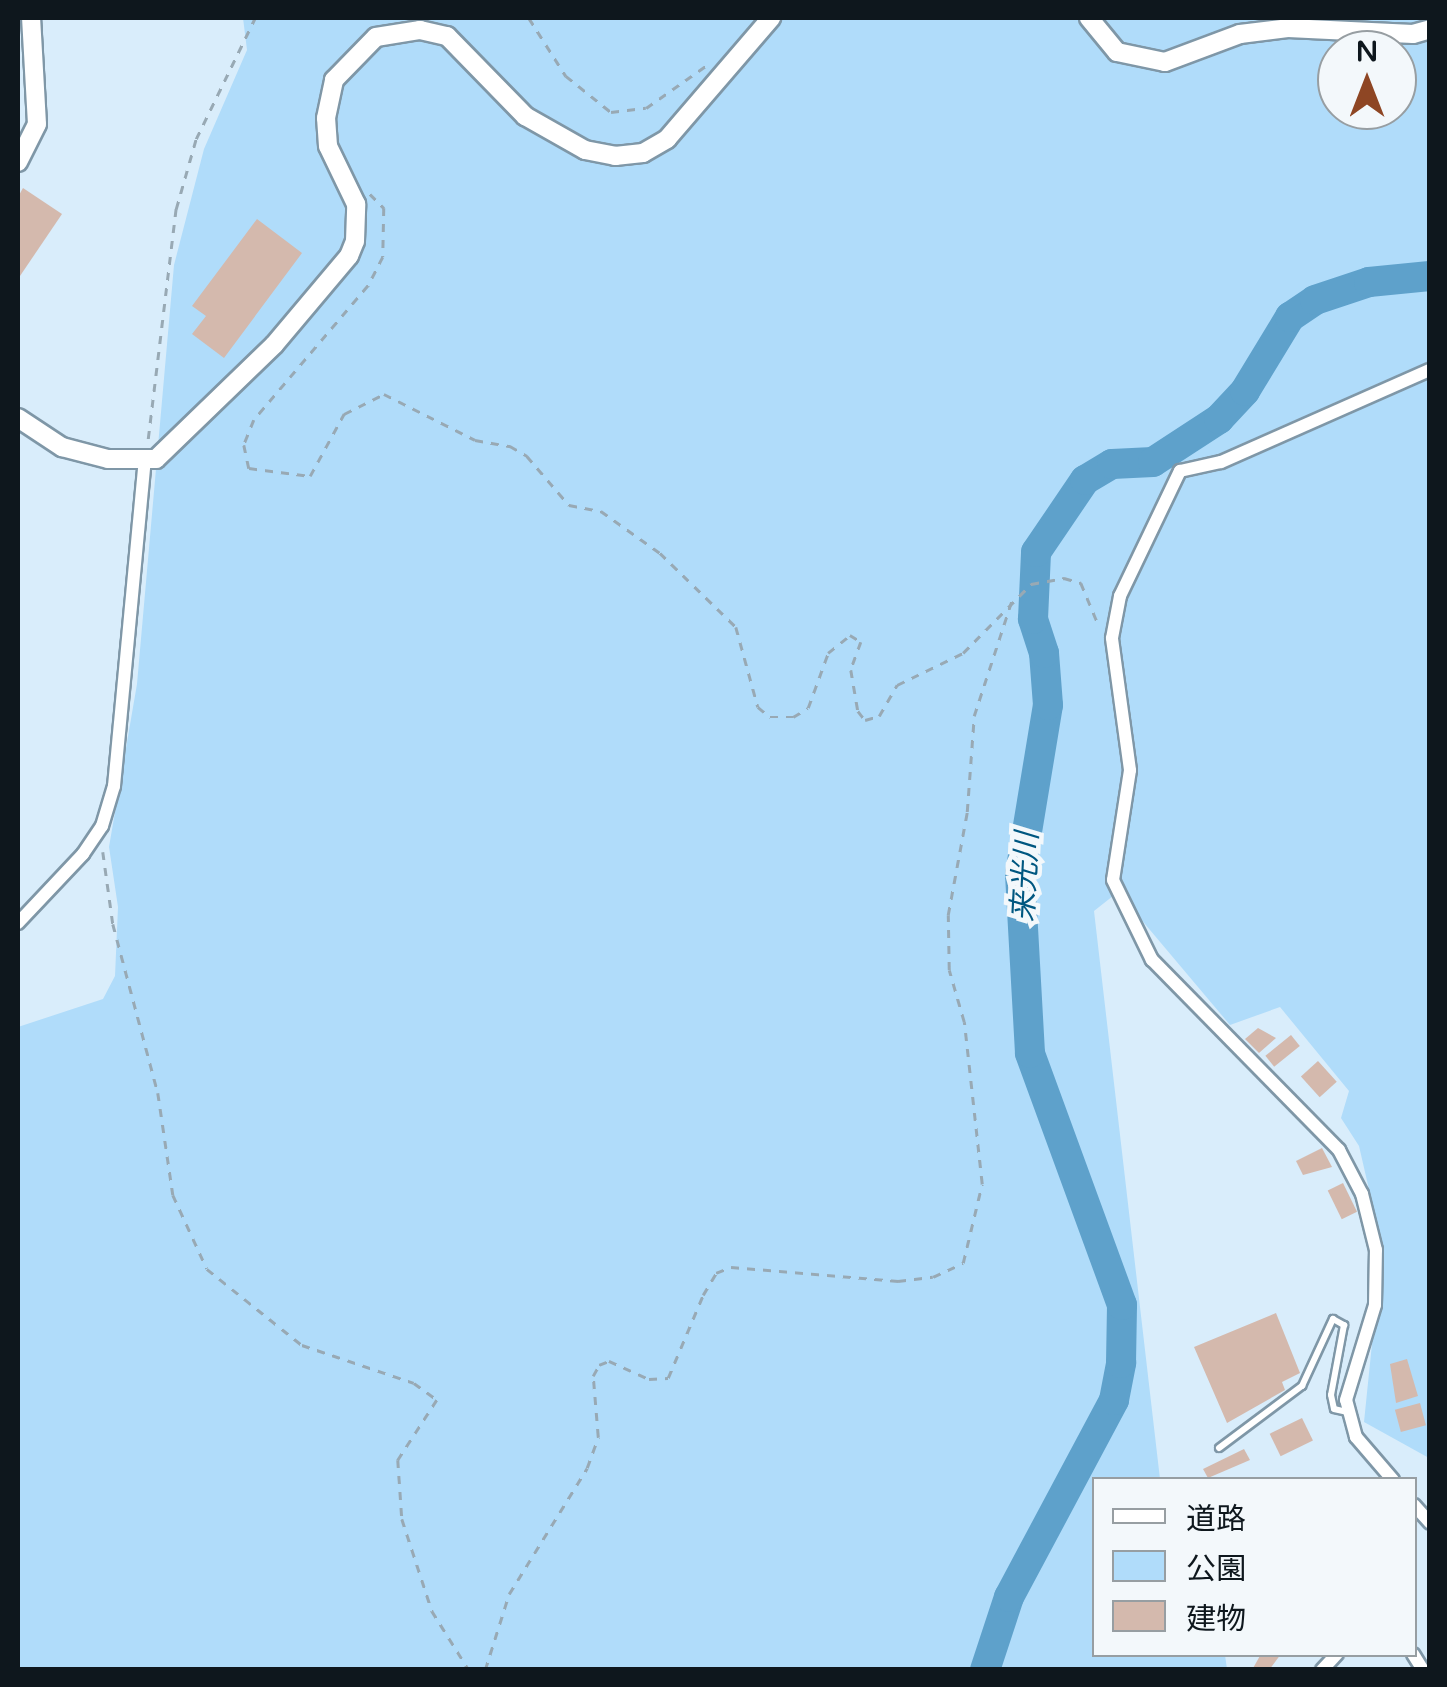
<!DOCTYPE html>
<html>
<head>
<meta charset="utf-8">
<style>
  body { margin:0 }
  #map { position:relative; width:1447px; height:1687px; overflow:hidden; background:#d9edfb; font-family:"Varela Round","Noto Sans JP",sans-serif }
  div>[style] { position:absolute }
  .green>* { inset:0; background:#b0dcfa }
  .river>* { height:30px; margin:-15px; padding:0 15px; transform-origin:15px; border-radius:15px; background:#5ea1cb }
  .building>* { inset:0; background:#d4b9ad; transform-origin:0 0 }
  .path>* { height:2.5px; margin-top:-1.25px; transform-origin:0; background:repeating-linear-gradient(90deg,#98a9b4 0 8px,transparent 0 16px) }
  .roads { filter:drop-shadow(2px 0 #7f97a7) drop-shadow(-2px 0 #7f97a7) drop-shadow(0 2px #7f97a7) drop-shadow(0 -2px #7f97a7) }
  .lane>* { height:6px; margin:-3px; padding:0 3px; transform-origin:3px; border-radius:3px; background:#fff }
  .street>* { height:12px; margin:-6px; padding:0 6px; transform-origin:6px; border-radius:6px; background:#fff }
  .secondary>* { height:18px; margin:-9px; padding:0 9px; transform-origin:9px; border-radius:9px; background:#fff }
  span { translate:-50% -50%; white-space:nowrap; text-align:center; line-height:1.15; -webkit-text-stroke:9px #f3f8fb; paint-order:stroke }
  .water-label { font-size:30px; color:#005780; font-style:italic }
  .frame { position:absolute; inset:0; border:20px solid #0e171d; pointer-events:none }
  .legend { position:absolute; left:1092px; top:1477px; width:325px; height:180px; box-sizing:border-box; background:#f3f8fb; border:2px solid #979ea2; margin:0; padding:12px 18px; list-style:none; font-size:30px; color:#0e171d }
  .legend li { display:flex; align-items:center; gap:20px; height:50px }
  .legend b { width:50px; border:2px solid #979ea2 }
  .north { position:absolute; left:1317px; top:30px; width:100px; height:100px; box-sizing:border-box; background:#f3f8fb; border:2px solid #979ea2; border-radius:50%; rotate:0deg; font-size:28px; font-weight:700; line-height:40px; text-align:center; color:#0e171d }
  .north::after { content:''; display:block; margin:auto; width:35px; height:45px; background:#8e4624; clip-path:polygon(50% 0,100% 100%,50% 72%,0 100%) }
</style>
</head>
<body>
<div id="map">
  <div class="green">
    <div style="clip-path:polygon(evenodd,243px 18px,1429px 18px,1429px 1458px,1364px 1422px,1382px 1246px,1359px 1146px,1341px 1118px,1349px 1091px,1280px 1007px,1230px 1025px,1118px 892px,1094px 911px,1160px 1479px,1094px 1480px,1094px 1654px,1225px 1655px,1227px 1669px,18px 1669px,18px 1027px,103px 999px,115px 976px,118px 907px,109px 847px,137px 684px,174px 265px,204px 149px,247px 50px,243px 18px,1337px 50px,1397px 50px,1397px 110px,1337px 110px,1337px 50px)"></div>
  </div>
  <div class="river">
    <div style="left:985px;top:1670px;width:77px;rotate:-71.8deg"></div>
    <div style="left:1009px;top:1597px;width:223px;rotate:-61.9deg"></div>
    <div style="left:1114px;top:1400px;width:38px;rotate:-79deg"></div>
    <div style="left:1121px;top:1363px;width:58px;rotate:-89deg"></div>
    <div style="left:1122px;top:1305px;width:268px;rotate:-110.1deg"></div>
    <div style="left:1030px;top:1053px;width:179px;rotate:-93.2deg"></div>
    <div style="left:1020px;top:874px;width:171px;rotate:-80.6deg"></div>
    <div style="left:1048px;top:705px;width:52px;rotate:-94.4deg"></div>
    <div style="left:1044px;top:653px;width:36px;rotate:-108deg"></div>
    <div style="left:1033px;top:619px;width:67px;rotate:-87.4deg"></div>
    <div style="left:1036px;top:552px;width:87px;rotate:-55.8deg"></div>
    <div style="left:1085px;top:480px;width:31px;rotate:-31deg"></div>
    <div style="left:1112px;top:464px;width:41px;rotate:-2.8deg"></div>
    <div style="left:1153px;top:462px;width:79px;rotate:-33.1deg"></div>
    <div style="left:1219px;top:419px;width:38px;rotate:-47deg"></div>
    <div style="left:1245px;top:391px;width:87px;rotate:-58.7deg"></div>
    <div style="left:1290px;top:317px;width:30px;rotate:-34deg"></div>
    <div style="left:1315px;top:300px;width:57px;rotate:-18.4deg"></div>
    <div style="left:1369px;top:282px;width:61px;rotate:-5.6deg"></div>
  </div>
  <div class="building">
    <div style="clip-path:polygon(23px 188px,62px 214px,20px 276px,18px 197px)"></div>
    <div style="clip-path:polygon(257px 219px,302px 253px,224px 358px,192px 334px,206px 316px,192px 306px)"></div>
    <div style="clip-path:polygon(1258px 1028px,1276px 1038px,1259px 1053px,1245px 1039px)"></div>
    <div style="left:1291px;top:1035px;width:14px;height:33px;rotate:51deg"></div>
    <div style="left:1318px;top:1061px;width:28px;height:23px;rotate:48deg"></div>
    <div style="clip-path:polygon(1322px 1148px,1332px 1167px,1303px 1175px,1296px 1161px)"></div>
    <div style="left:1343px;top:1183px;width:32px;height:17px;rotate:64deg"></div>
    <div style="clip-path:polygon(1276px 1313px,1300px 1373px,1282px 1382px,1285px 1390px,1227px 1423px,1194px 1347px)"></div>
    <div style="clip-path:polygon(1407px 1359px,1418px 1396px,1396px 1403px,1390px 1364px)"></div>
    <div style="left:1420px;top:1403px;width:23px;height:26px;rotate:75deg"></div>
    <div style="left:1302px;top:1418px;width:25px;height:36px;rotate:64deg"></div>
    <div style="clip-path:polygon(1244px 1449px,1250px 1460px,1208px 1478px,1203px 1469px)"></div>
    <div style="clip-path:polygon(1261px 1654px,1281px 1654px,1269px 1670px,1252px 1670px)"></div>
  </div>
  <div class="path">
    <div style="left:529px;top:18px;width:69px;rotate:57.5deg"></div>
    <div style="left:566px;top:76px;width:58px;rotate:38.7deg"></div>
    <div style="left:611px;top:112px;width:35px;rotate:-7deg"></div>
    <div style="left:646px;top:108px;width:75px;rotate:-35.2deg"></div>
    <div style="left:370px;top:194px;width:20px;rotate:45deg"></div>
    <div style="left:384px;top:208px;width:49px;rotate:91.2deg"></div>
    <div style="left:383px;top:257px;width:33px;rotate:117deg"></div>
    <div style="left:368px;top:286px;width:176px;rotate:130.4deg"></div>
    <div style="left:254px;top:420px;width:27px;rotate:112deg"></div>
    <div style="left:244px;top:445px;width:24px;rotate:78deg"></div>
    <div style="left:249px;top:468px;width:62px;rotate:7.5deg"></div>
    <div style="left:310px;top:476px;width:71px;rotate:-61.3deg"></div>
    <div style="left:344px;top:414px;width:45px;rotate:-26.6deg"></div>
    <div style="left:384px;top:394px;width:102px;rotate:26.8deg"></div>
    <div style="left:475px;top:440px;width:36px;rotate:10deg"></div>
    <div style="left:510px;top:446px;width:20px;rotate:30deg"></div>
    <div style="left:527px;top:456px;width:65px;rotate:49.4deg"></div>
    <div style="left:569px;top:505px;width:33px;rotate:11deg"></div>
    <div style="left:601px;top:511px;width:72px;rotate:35.4deg"></div>
    <div style="left:660px;top:553px;width:106px;rotate:44.2deg"></div>
    <div style="left:736px;top:627px;width:83px;rotate:74.6deg"></div>
    <div style="left:758px;top:707px;width:16px;rotate:40deg"></div>
    <div style="left:770px;top:717px;width:23px"></div>
    <div style="left:793px;top:717px;width:17px;rotate:-31deg"></div>
    <div style="left:808px;top:708px;width:59px;rotate:-70deg"></div>
    <div style="left:828px;top:653px;width:28px;rotate:-39deg"></div>
    <div style="left:850px;top:635px;width:13px;rotate:32deg"></div>
    <div style="left:861px;top:642px;width:30px;rotate:110deg"></div>
    <div style="left:851px;top:670px;width:42px;rotate:80.3deg"></div>
    <div style="left:858px;top:711px;width:11px;rotate:52deg"></div>
    <div style="left:865px;top:720px;width:15px;rotate:-16deg"></div>
    <div style="left:879px;top:716px;width:36px;rotate:-60deg"></div>
    <div style="left:897px;top:685px;width:73px;rotate:-25.9deg"></div>
    <div style="left:963px;top:653px;width:97px;rotate:-45.4deg"></div>
    <div style="left:1031px;top:584px;width:34px;rotate:-10deg"></div>
    <div style="left:1064px;top:578px;width:18px;rotate:16deg"></div>
    <div style="left:1081px;top:583px;width:47px;rotate:67.3deg"></div>
    <div style="left:148px;top:439px;width:232px;rotate:-83.1deg"></div>
    <div style="left:176px;top:209px;width:73px;rotate:-74.1deg"></div>
    <div style="left:196px;top:139px;width:135px;rotate:-64deg"></div>
    <div style="left:103px;top:852px;width:73px;rotate:82.1deg"></div>
    <div style="left:113px;top:924px;width:175px;rotate:75.1deg"></div>
    <div style="left:158px;top:1093px;width:103px;rotate:81.6deg"></div>
    <div style="left:173px;top:1195px;width:81px;rotate:65.3deg"></div>
    <div style="left:207px;top:1269px;width:122px;rotate:38.7deg"></div>
    <div style="left:302px;top:1345px;width:118px;rotate:18.7deg"></div>
    <div style="left:414px;top:1383px;width:29px;rotate:36deg"></div>
    <div style="left:437px;top:1400px;width:72px;rotate:123deg"></div>
    <div style="left:398px;top:1460px;width:59px;rotate:86.1deg"></div>
    <div style="left:402px;top:1519px;width:97px;rotate:71.9deg"></div>
    <div style="left:432px;top:1611px;width:70px;rotate:57.9deg"></div>
    <div style="left:485px;top:1670px;width:80px;rotate:-72.5deg"></div>
    <div style="left:509px;top:1594px;width:148px;rotate:-58.2deg"></div>
    <div style="left:587px;top:1468px;width:33px;rotate:-70deg"></div>
    <div style="left:598px;top:1437px;width:61px;rotate:-94.7deg"></div>
    <div style="left:593px;top:1376px;width:13px;rotate:-61deg"></div>
    <div style="left:599px;top:1365px;width:11px;rotate:-22deg"></div>
    <div style="left:609px;top:1361px;width:44px;rotate:24.2deg"></div>
    <div style="left:649px;top:1379px;width:19px;rotate:-3deg"></div>
    <div style="left:668px;top:1378px;width:90px;rotate:-67.1deg"></div>
    <div style="left:703px;top:1295px;width:26px;rotate:-59deg"></div>
    <div style="left:716px;top:1273px;width:16px;rotate:-22deg"></div>
    <div style="left:731px;top:1267px;width:168px;rotate:4.8deg"></div>
    <div style="left:898px;top:1281px;width:35px;rotate:-7deg"></div>
    <div style="left:933px;top:1277px;width:33px;rotate:-25deg"></div>
    <div style="left:963px;top:1263px;width:81px;rotate:-76.5deg"></div>
    <div style="left:982px;top:1184px;width:163px;rotate:-96.3deg"></div>
    <div style="left:964px;top:1022px;width:54px;rotate:-106.1deg"></div>
    <div style="left:949px;top:970px;width:55px;rotate:-91deg"></div>
    <div style="left:948px;top:915px;width:105px;rotate:-79.5deg"></div>
    <div style="left:967px;top:812px;width:96px;rotate:-85.8deg"></div>
    <div style="left:974px;top:716px;width:122px;rotate:-71.9deg"></div>
  </div>
  <div class="roads">
    <div class="lane">
      <div style="left:1219px;top:1448px;width:104px;rotate:-36.8deg"></div>
      <div style="left:1302px;top:1386px;width:74px;rotate:-65.2deg"></div>
      <div style="left:1333px;top:1319px;width:13px;rotate:29deg"></div>
      <div style="left:1344px;top:1325px;width:71px;rotate:100.5deg"></div>
      <div style="left:1331px;top:1395px;width:14px;rotate:78deg"></div>
      <div style="left:1334px;top:1409px;width:13px;rotate:13deg"></div>
    </div>
    <div class="street">
      <div style="left:18px;top:923px;width:95px;rotate:-46.7deg"></div>
      <div style="left:83px;top:854px;width:34px;rotate:-56deg"></div>
      <div style="left:102px;top:826px;width:42px;rotate:-73.3deg"></div>
      <div style="left:114px;top:786px;width:326px;rotate:-84.6deg"></div>
      <div style="left:1393px;top:1480px;width:57px;rotate:-130.7deg"></div>
      <div style="left:1356px;top:1437px;width:38px;rotate:-105deg"></div>
      <div style="left:1346px;top:1400px;width:99px;rotate:-73deg"></div>
      <div style="left:1375px;top:1305px;width:55px;rotate:-89deg"></div>
      <div style="left:1376px;top:1250px;width:58px;rotate:-104deg"></div>
      <div style="left:1362px;top:1194px;width:50px;rotate:-117.6deg"></div>
      <div style="left:1339px;top:1150px;width:267px;rotate:-134.5deg"></div>
      <div style="left:1152px;top:960px;width:89px;rotate:-116deg"></div>
      <div style="left:1113px;top:880px;width:111px;rotate:-81.2deg"></div>
      <div style="left:1130px;top:770px;width:133px;rotate:-97.8deg"></div>
      <div style="left:1112px;top:638px;width:43px;rotate:-79.2deg"></div>
      <div style="left:1120px;top:596px;width:139px;rotate:-64.4deg"></div>
      <div style="left:1180px;top:471px;width:42px;rotate:-12.4deg"></div>
      <div style="left:1221px;top:462px;width:228px;rotate:-23.8deg"></div>
      <div style="left:1414px;top:1505px;width:24px;rotate:48deg"></div>
      <div style="left:1413px;top:1654px;width:19px;rotate:58deg"></div>
      <div style="left:1322px;top:1670px;width:22px;rotate:-47deg"></div>
    </div>
    <div class="secondary">
      <div style="left:1089px;top:18px;width:44px;rotate:50.5deg"></div>
      <div style="left:1117px;top:52px;width:49px;rotate:11.8deg"></div>
      <div style="left:1165px;top:62px;width:80px;rotate:-20.5deg"></div>
      <div style="left:1240px;top:34px;width:48px;rotate:-7.1deg"></div>
      <div style="left:1288px;top:28px;width:125px;rotate:2.7deg"></div>
      <div style="left:1413px;top:34px;width:18px;rotate:-16deg"></div>
      <div style="left:18px;top:162px;width:42px;rotate:-63.4deg"></div>
      <div style="left:37px;top:124px;width:106px;rotate:-93.2deg"></div>
      <div style="left:18px;top:418px;width:53px;rotate:33.4deg"></div>
      <div style="left:62px;top:447px;width:48px;rotate:14.6deg"></div>
      <div style="left:108px;top:459px;width:48px"></div>
      <div style="left:156px;top:459px;width:164px;rotate:-44deg"></div>
      <div style="left:274px;top:345px;width:116px;rotate:-49.9deg"></div>
      <div style="left:349px;top:256px;width:16px;rotate:-68deg"></div>
      <div style="left:355px;top:241px;width:37px;rotate:-88deg"></div>
      <div style="left:356px;top:204px;width:64px;rotate:-115.8deg"></div>
      <div style="left:328px;top:146px;width:28px;rotate:-94deg"></div>
      <div style="left:326px;top:118px;width:39px;rotate:-78deg"></div>
      <div style="left:334px;top:80px;width:60px;rotate:-45.7deg"></div>
      <div style="left:376px;top:37px;width:45px;rotate:-9deg"></div>
      <div style="left:420px;top:30px;width:28px;rotate:13deg"></div>
      <div style="left:447px;top:36px;width:112px;rotate:45.7deg"></div>
      <div style="left:525px;top:116px;width:69px;rotate:29.5deg"></div>
      <div style="left:585px;top:150px;width:31px;rotate:11deg"></div>
      <div style="left:615px;top:156px;width:28px;rotate:-6deg"></div>
      <div style="left:643px;top:153px;width:28px;rotate:-30deg"></div>
      <div style="left:667px;top:139px;width:160px;rotate:-49.3deg"></div>
    </div>
  </div>
  <div class="water-label">
    <span style="left:1026px;top:877px;rotate:-87deg">来光川</span>
  </div>
  <div class="frame"></div>
  <ul class="legend">
  <li><b style="height:12px;background:#fff"></b>道路</li>
  <li><b style="height:28px;background:#b0dcfa"></b>公園</li>
  <li><b style="height:28px;background:#d4b9ad"></b>建物</li>
  </ul>
  <div class="north">N</div>
</div>
</body>
</html>
